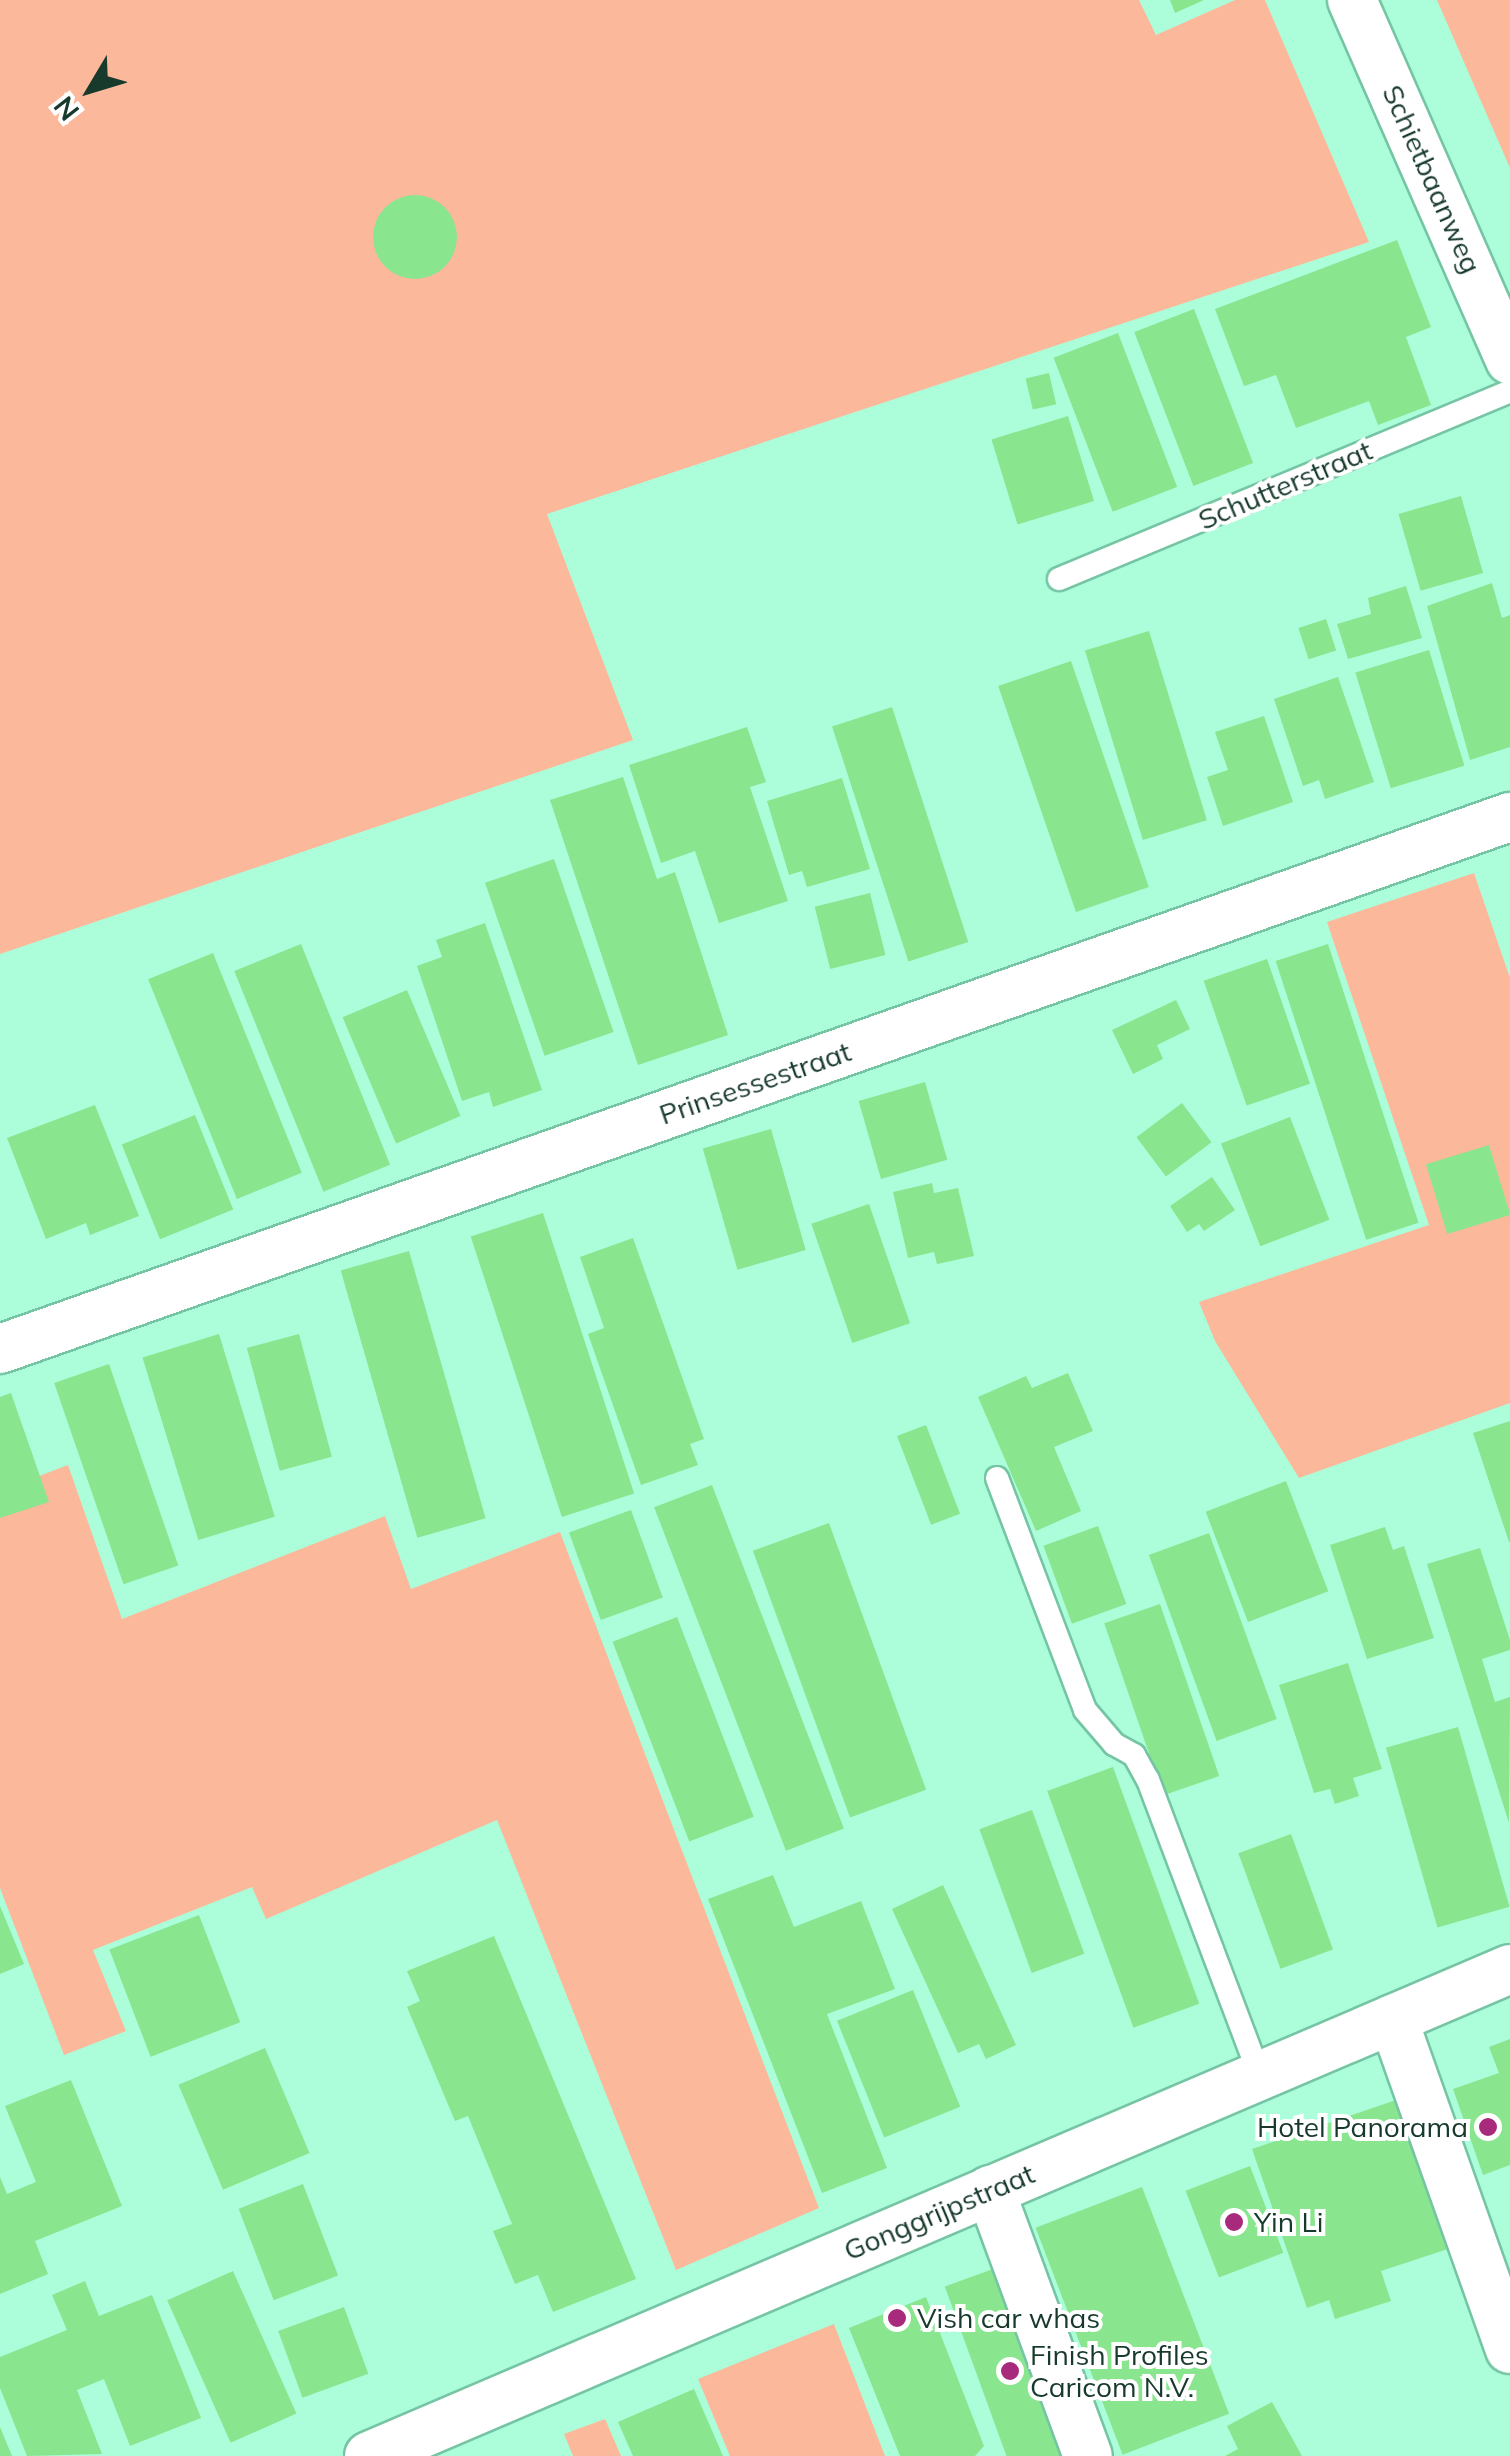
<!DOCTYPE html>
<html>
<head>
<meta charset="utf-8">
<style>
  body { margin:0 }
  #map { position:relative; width:1510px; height:2456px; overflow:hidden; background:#acfeda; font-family:Mulish,sans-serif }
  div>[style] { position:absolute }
  .green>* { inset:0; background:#fcb89a }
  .building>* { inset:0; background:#89e58e; transform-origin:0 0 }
  .round { border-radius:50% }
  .roads { filter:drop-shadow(2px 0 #75c5a4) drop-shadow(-2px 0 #75c5a4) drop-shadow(0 2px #75c5a4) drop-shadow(0 -2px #75c5a4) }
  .service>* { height:22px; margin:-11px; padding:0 11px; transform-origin:11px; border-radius:11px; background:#fff }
  .minor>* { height:48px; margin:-24px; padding:0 24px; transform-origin:24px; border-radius:24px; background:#fff }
  .dots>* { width:28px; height:28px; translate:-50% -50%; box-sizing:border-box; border:5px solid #fff; border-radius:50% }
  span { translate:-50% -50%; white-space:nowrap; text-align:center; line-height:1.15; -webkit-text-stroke:8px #fff; paint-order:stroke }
  .street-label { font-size:28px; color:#183a2c }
  .poi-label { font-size:28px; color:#183a2c }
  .right { translate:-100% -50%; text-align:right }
  .left { translate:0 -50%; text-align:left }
  .north { position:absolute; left:40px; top:40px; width:100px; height:100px; -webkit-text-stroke:8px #fff; paint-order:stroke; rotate:232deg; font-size:28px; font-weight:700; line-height:40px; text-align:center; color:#183a2c }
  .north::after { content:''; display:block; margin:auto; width:35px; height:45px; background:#183a2c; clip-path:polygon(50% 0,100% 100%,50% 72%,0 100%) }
</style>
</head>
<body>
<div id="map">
  <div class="green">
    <div style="clip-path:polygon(0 0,1139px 0,1156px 35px,1235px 0,1265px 0,1369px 242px,547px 514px,633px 740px,0 954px)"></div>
    <div style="clip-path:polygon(1437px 0,1510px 0,1510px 168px)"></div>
    <div style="clip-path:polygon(1474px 873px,1510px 978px,1510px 1403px,1299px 1478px,1215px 1341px,1199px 1302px,1429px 1225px,1327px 922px)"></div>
    <div style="clip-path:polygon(68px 1465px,122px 1619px,385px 1516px,411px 1589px,560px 1532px,819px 2208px,676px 2270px,497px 1820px,266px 1919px,252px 1887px,93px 1950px,126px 2031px,64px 2055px,0 1888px,0 1491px)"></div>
    <div style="clip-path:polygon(834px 2324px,885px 2456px,730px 2456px,698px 2379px)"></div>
    <div style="clip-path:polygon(605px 2419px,621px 2456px,573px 2456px,564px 2434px)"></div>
  </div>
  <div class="building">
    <div style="clip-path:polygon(1170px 0,1204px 0,1175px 13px)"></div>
    <div class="round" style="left:373px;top:195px;width:84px;height:84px"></div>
    <div style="clip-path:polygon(1397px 240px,1431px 327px,1406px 337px,1431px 405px,1378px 425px,1369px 401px,1296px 428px,1276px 375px,1244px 386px,1215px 309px)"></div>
    <div style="left:1194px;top:309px;width:165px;height:64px;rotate:69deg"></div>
    <div style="left:1118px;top:333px;width:165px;height:69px;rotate:69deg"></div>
    <div style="left:1049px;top:373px;width:32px;height:24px;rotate:77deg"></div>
    <div style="left:1068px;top:416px;width:89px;height:80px;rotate:73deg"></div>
    <div style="left:1461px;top:496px;width:80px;height:65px;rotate:74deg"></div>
    <div style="clip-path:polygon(1492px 583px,1502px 618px,1510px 615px,1510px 747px,1470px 760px,1427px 606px)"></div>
    <div style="clip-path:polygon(1406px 586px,1422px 638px,1348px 659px,1337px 624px,1371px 614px,1368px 598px)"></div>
    <div style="left:1326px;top:619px;width:33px;height:29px;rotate:72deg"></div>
    <div style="left:1149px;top:631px;width:198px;height:67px;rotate:73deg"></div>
    <div style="left:1429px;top:650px;width:121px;height:77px;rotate:73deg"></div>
    <div style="left:1071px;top:661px;width:239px;height:77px;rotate:71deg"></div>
    <div style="clip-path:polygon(1338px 677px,1374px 782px,1325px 799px,1319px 780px,1303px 786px,1274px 699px)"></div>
    <div style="left:892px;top:707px;width:247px;height:63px;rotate:72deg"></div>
    <div style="clip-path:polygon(1264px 716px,1293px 802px,1223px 826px,1207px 777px,1228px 770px,1215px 732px)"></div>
    <div style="clip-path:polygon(747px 727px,766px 782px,750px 787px,788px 901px,719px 923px,695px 851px,661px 863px,629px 765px)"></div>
    <div style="clip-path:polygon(623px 777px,657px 879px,675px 872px,728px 1035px,638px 1065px,550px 800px)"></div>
    <div style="clip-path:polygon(842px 778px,870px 869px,807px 887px,802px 871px,789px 875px,767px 801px)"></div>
    <div style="left:554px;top:859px;width:183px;height:73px;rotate:71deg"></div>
    <div style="left:870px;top:893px;width:64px;height:57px;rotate:76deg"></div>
    <div style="clip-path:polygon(485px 923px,542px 1090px,493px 1107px,489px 1092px,462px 1101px,417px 966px,442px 957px,436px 940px)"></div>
    <div style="left:301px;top:944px;width:238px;height:72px;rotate:68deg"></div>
    <div style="left:1328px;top:944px;width:293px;height:55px;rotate:72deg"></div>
    <div style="left:213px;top:953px;width:237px;height:70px;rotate:68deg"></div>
    <div style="left:1267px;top:959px;width:132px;height:67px;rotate:71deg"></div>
    <div style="left:407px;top:990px;width:137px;height:70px;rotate:67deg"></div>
    <div style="clip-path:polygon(1176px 1000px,1190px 1029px,1157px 1045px,1163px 1059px,1133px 1074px,1112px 1030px)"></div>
    <div style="left:925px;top:1082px;width:81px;height:69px;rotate:74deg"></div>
    <div style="left:1182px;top:1103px;width:49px;height:57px;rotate:53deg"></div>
    <div style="clip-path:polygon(95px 1105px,139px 1216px,90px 1235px,86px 1223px,46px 1239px,7px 1138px)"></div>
    <div style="left:195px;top:1115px;width:102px;height:79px;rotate:68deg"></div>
    <div style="left:1290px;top:1117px;width:110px;height:74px;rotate:69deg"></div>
    <div style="left:771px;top:1129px;width:126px;height:71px;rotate:74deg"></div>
    <div style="left:1489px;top:1145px;width:73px;height:66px;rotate:73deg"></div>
    <div style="clip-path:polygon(1212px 1177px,1235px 1210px,1204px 1231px,1199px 1224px,1187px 1232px,1170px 1206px)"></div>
    <div style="clip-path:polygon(932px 1183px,934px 1193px,958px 1188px,974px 1256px,937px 1264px,934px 1252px,908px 1258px,893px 1192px)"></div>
    <div style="left:869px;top:1204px;width:126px;height:61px;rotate:71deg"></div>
    <div style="left:543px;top:1213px;width:295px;height:76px;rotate:72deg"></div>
    <div style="clip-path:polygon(633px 1238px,704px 1439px,690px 1444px,698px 1465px,641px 1485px,588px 1334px,604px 1328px,580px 1257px)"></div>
    <div style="left:409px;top:1251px;width:278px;height:71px;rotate:74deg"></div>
    <div style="left:219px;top:1334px;width:191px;height:80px;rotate:73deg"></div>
    <div style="left:299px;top:1334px;width:127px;height:54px;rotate:75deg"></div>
    <div style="left:109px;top:1364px;width:213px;height:58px;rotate:71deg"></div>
    <div style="clip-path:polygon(1068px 1373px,1093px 1431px,1054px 1447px,1081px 1511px,1036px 1531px,978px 1397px,1026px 1376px,1032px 1388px)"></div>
    <div style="clip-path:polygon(11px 1393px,49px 1502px,0 1518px,0 1397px)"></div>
    <div style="clip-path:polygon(1510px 1421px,1510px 1542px,1509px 1542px,1473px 1433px)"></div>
    <div style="left:926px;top:1425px;width:95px;height:31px;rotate:69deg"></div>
    <div style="left:1286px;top:1481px;width:118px;height:86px;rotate:69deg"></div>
    <div style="left:712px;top:1485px;width:368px;height:62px;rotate:69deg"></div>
    <div style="left:631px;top:1510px;width:93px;height:66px;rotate:70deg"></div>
    <div style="left:829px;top:1523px;width:284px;height:81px;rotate:70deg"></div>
    <div style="left:1098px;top:1526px;width:83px;height:58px;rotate:70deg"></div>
    <div style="clip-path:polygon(1385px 1527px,1393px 1550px,1404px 1546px,1434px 1638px,1367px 1659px,1330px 1545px)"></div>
    <div style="left:1209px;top:1533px;width:198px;height:64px;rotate:70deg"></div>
    <div style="clip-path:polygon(1480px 1548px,1510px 1640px,1510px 1650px,1482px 1659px,1495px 1702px,1510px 1697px,1509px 1823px,1427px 1564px)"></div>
    <div style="left:1160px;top:1604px;width:182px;height:59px;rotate:71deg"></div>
    <div style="left:677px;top:1617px;width:214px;height:69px;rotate:69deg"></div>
    <div style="clip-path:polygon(1348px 1663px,1382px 1769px,1353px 1778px,1359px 1796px,1335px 1804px,1330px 1789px,1314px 1793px,1279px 1685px)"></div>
    <div style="left:1458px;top:1727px;width:187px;height:75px;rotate:74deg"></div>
    <div style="left:1113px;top:1767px;width:252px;height:70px;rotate:70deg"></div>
    <div style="left:1032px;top:1810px;width:153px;height:56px;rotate:70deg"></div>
    <div style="left:1291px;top:1834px;width:123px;height:56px;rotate:70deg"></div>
    <div style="clip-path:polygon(773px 1875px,794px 1927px,861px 1901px,895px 1989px,827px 2014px,887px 2168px,822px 2193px,708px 1899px)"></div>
    <div style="clip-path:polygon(943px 1885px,1016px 2045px,986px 2059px,979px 2044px,958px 2053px,892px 1909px)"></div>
    <div style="clip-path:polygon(0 1906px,24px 1964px,0 1974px)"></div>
    <div style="left:199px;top:1915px;width:115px;height:96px;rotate:69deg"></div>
    <div style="clip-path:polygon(494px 1936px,636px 2279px,553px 2312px,538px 2275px,515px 2284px,493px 2231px,512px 2224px,468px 2116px,455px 2121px,407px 2007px,420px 2001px,407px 1971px)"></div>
    <div style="left:913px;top:1990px;width:126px;height:82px;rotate:68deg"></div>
    <div style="clip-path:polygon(1510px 2039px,1510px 2165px,1483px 2175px,1453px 2089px,1499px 2073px,1489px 2047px)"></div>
    <div style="left:265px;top:2048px;width:114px;height:94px;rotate:67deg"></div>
    <div style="clip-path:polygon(71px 2080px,122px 2206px,35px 2241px,48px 2274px,0 2294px,0 2177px,7px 2194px,36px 2182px,5px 2106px)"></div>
    <div style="clip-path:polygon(1402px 2098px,1454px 2247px,1381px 2271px,1391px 2301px,1335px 2319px,1329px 2300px,1307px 2308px,1252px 2149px)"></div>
    <div style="left:1250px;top:2166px;width:93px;height:69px;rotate:69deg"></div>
    <div style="left:303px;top:2184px;width:98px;height:69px;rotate:69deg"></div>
    <div style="left:1142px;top:2187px;width:243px;height:114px;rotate:69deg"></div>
    <div style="left:1004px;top:2265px;width:203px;height:63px;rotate:70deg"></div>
    <div style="left:233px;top:2271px;width:156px;height:72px;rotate:66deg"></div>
    <div style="clip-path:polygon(85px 2281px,99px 2316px,152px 2295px,201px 2418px,130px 2446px,104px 2379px,77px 2390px,102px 2454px,27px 2456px,0 2388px,0 2357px,67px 2330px,52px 2295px)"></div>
    <div style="clip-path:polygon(926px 2297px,984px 2446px,975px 2456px,900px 2456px,849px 2328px)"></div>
    <div style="left:344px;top:2307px;width:71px;height:70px;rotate:70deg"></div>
    <div style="clip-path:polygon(694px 2389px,723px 2456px,633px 2456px,618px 2422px)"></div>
    <div style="clip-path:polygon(1272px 2402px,1302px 2456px,1225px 2456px,1238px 2449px,1227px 2426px)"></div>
    <div style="clip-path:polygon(0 2427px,12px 2456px,0 2456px)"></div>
  </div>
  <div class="roads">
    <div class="service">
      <div style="left:1059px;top:579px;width:489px;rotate:-22.6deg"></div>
      <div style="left:997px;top:1478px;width:248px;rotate:69.2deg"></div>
      <div style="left:1085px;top:1710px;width:45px;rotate:49.5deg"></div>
      <div style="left:1114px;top:1744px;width:23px;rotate:29deg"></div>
      <div style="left:1134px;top:1755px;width:29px;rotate:61deg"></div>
      <div style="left:1148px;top:1780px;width:316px;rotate:69.3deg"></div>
    </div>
    <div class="minor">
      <div style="left:1352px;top:0;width:393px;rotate:66.3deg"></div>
      <div style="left:0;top:1349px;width:1601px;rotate:-19.41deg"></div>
      <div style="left:1393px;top:2019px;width:350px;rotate:70.5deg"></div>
      <div style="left:990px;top:2190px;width:283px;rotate:69.8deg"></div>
      <div style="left:369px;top:2456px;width:1241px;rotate:-23.11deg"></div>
    </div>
  </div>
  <div class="dots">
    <div style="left:1488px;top:2127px;background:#a82a7c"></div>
    <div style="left:1234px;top:2222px;background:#a82a7c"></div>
    <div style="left:897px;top:2318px;background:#a82a7c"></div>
    <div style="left:1010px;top:2371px;background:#a82a7c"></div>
  </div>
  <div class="street-label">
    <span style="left:1432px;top:179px;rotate:66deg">Schietbaanweg</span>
    <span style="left:1285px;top:485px;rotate:-23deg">Schutterstraat</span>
    <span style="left:755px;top:1083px;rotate:-19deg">Prinsessestraat</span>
    <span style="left:939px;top:2212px;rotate:-23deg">Gonggrijpstraat</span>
  </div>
  <div class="poi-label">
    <span class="right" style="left:1468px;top:2127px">Hotel Panorama</span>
    <span class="left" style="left:1254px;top:2222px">Yin Li</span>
    <span class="left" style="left:917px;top:2318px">Vish car whas</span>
    <span class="left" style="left:1030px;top:2371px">Finish Profiles<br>Caricom N.V.</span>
  </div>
  <div class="north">N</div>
</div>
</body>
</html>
